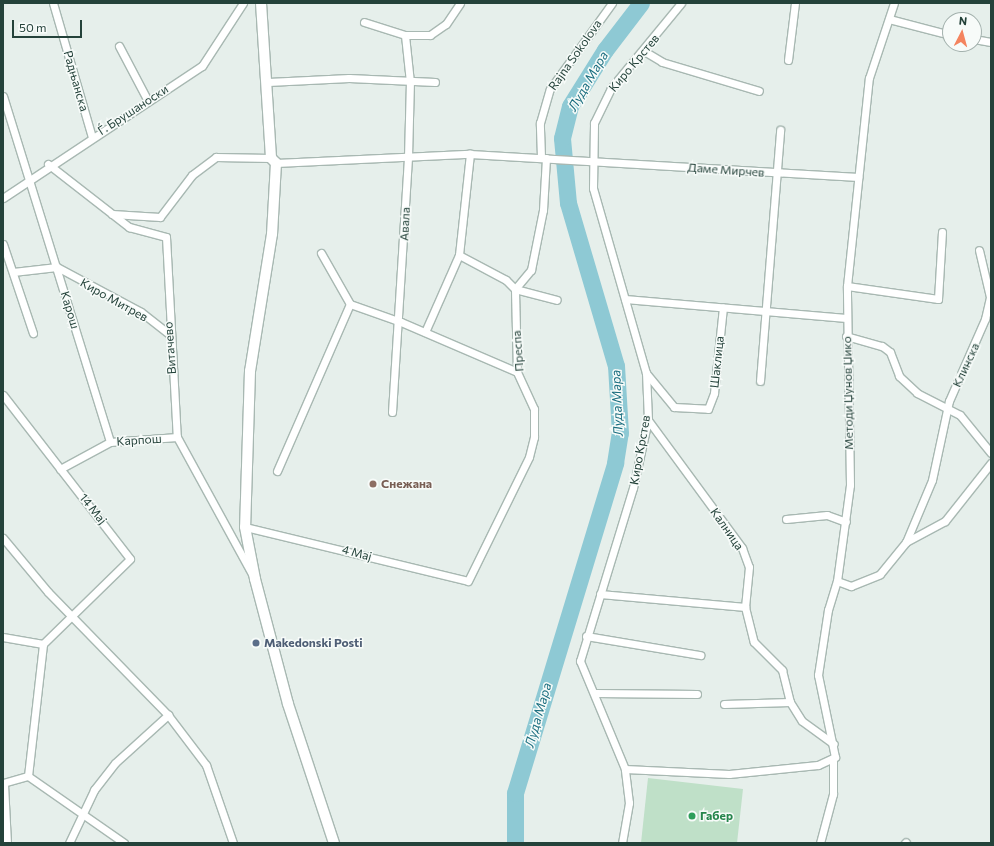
<!DOCTYPE html>
<html>
<head>
<meta charset="utf-8">
<style>
  body { margin:0 }
  #map { position:relative; width:994px; height:846px; overflow:hidden; background:#e6efeb; font-family:Commissioner,sans-serif }
  div>[style] { position:absolute }
  .green>* { inset:0; background:#bfe0c8 }
  .river>* { height:17px; margin:-8.5px; padding:0 8.5px; transform-origin:8.5px; border-radius:8.5px; background:#8ec9d4 }
  .roads { filter:drop-shadow(1px 0 #a8b8b2) drop-shadow(-1px 0 #a8b8b2) drop-shadow(0 1px #a8b8b2) drop-shadow(0 -1px #a8b8b2) }
  .minor>* { height:7px; margin:-3.5px; padding:0 3.5px; transform-origin:3.5px; border-radius:3.5px; background:#fff }
  .secondary>* { height:10px; margin:-5px; padding:0 5px; transform-origin:5px; border-radius:5px; background:#fff }
  .dots>* { width:11px; height:11px; translate:-50% -50%; box-sizing:border-box; border:2px solid #f7fbf9; border-radius:50% }
  span { translate:-50% -50%; white-space:nowrap; text-align:center; line-height:1.15; -webkit-text-stroke:3px #f7fbf9; paint-order:stroke }
  .street-label { font-size:12px; color:#24423a }
  .education-label { font-size:12px; color:#785e54; font-weight:700 }
  .left { translate:0 -50%; text-align:left }
  .service-label { font-size:12px; color:#4e5e75; font-weight:700 }
  .leisure-label { font-size:12px; color:#27864d; font-weight:700 }
  .water-label { font-size:13px; color:#1c6f80; font-style:italic }
  .frame { position:absolute; inset:0; border:4px solid #24423a; pointer-events:none }
  .north { position:absolute; left:942px; top:12px; width:40px; height:40px; box-sizing:border-box; background:#f7fbf9; border:1px solid #a3b1ad; border-radius:50%; rotate:6deg; font-size:11px; font-weight:700; line-height:16px; text-align:center; color:#24423a }
  .north::after { content:''; display:block; margin:auto; width:14px; height:18px; background:#f4845f; clip-path:polygon(50% 0,100% 100%,50% 72%,0 100%) }
  .scale { position:absolute; left:12px; top:20px; width:70px; height:18px; box-sizing:border-box; border:2px solid #24423a; border-top:0; padding-left:5px; font-size:12px; line-height:14px; white-space:nowrap; color:#24423a; -webkit-text-stroke:3px #f7fbf9; paint-order:stroke }
</style>
</head>
<body>
<div id="map">
  <div class="green">
    <div style="clip-path:polygon(648px 778px,743px 789px,737px 843px,641px 843px)"></div>
  </div>
  <div class="river">
    <div style="left:515px;top:843px;width:50px;rotate:-90deg"></div>
    <div style="left:515px;top:793px;width:345px;rotate:-73.1deg"></div>
    <div style="left:615px;top:463px;width:30px;rotate:-81deg"></div>
    <div style="left:620px;top:433px;width:67px;rotate:-93.4deg"></div>
    <div style="left:616px;top:366px;width:170px;rotate:-106.4deg"></div>
    <div style="left:568px;top:203px;width:65px;rotate:-95.3deg"></div>
    <div style="left:562px;top:138px;width:33px;rotate:-76deg"></div>
    <div style="left:570px;top:106px;width:66px;rotate:-58deg"></div>
    <div style="left:605px;top:50px;width:59px;rotate:-52.5deg"></div>
  </div>
  <div class="roads">
    <div class="minor">
      <div style="left:53px;top:3px;width:140px;rotate:73.8deg"></div>
      <div style="left:889px;top:19px;width:63px;rotate:14.7deg"></div>
      <div style="left:364px;top:22px;width:43px;rotate:17.6deg"></div>
      <div style="left:405px;top:35px;width:25px"></div>
      <div style="left:430px;top:35px;width:19px;rotate:-35deg"></div>
      <div style="left:446px;top:24px;width:25px;rotate:-56deg"></div>
      <div style="left:974px;top:39px;width:17px;rotate:10deg"></div>
      <div style="left:119px;top:46px;width:62px;rotate:62.2deg"></div>
      <div style="left:644px;top:51px;width:21px;rotate:31deg"></div>
      <div style="left:662px;top:62px;width:101px;rotate:16.6deg"></div>
      <div style="left:788px;top:60px;width:57px;rotate:-83deg"></div>
      <div style="left:268px;top:82px;width:81px;rotate:-2.8deg"></div>
      <div style="left:349px;top:78px;width:86px;rotate:2.7deg"></div>
      <div style="left:3px;top:96px;width:362px;rotate:72.8deg"></div>
      <div style="left:541px;top:157px;width:34px;rotate:-92deg"></div>
      <div style="left:540px;top:123px;width:35px;rotate:-74deg"></div>
      <div style="left:550px;top:89px;width:106px;rotate:-54.2deg"></div>
      <div style="left:276px;top:163px;width:194px;rotate:-2.7deg"></div>
      <div style="left:470px;top:154px;width:389px;rotate:3.4deg"></div>
      <div style="left:48px;top:164px;width:103px;rotate:37.9deg"></div>
      <div style="left:129px;top:227px;width:38px;rotate:15deg"></div>
      <div style="left:166px;top:237px;width:200px;rotate:86.9deg"></div>
      <div style="left:177px;top:437px;width:156px;rotate:61.3deg"></div>
      <div style="left:3px;top:198px;width:239px;rotate:-33.6deg"></div>
      <div style="left:202px;top:66px;width:75px;rotate:-56.9deg"></div>
      <div style="left:112px;top:214px;width:48px;rotate:3.6deg"></div>
      <div style="left:160px;top:217px;width:53px;rotate:-52.7deg"></div>
      <div style="left:192px;top:175px;width:30px;rotate:-37deg"></div>
      <div style="left:216px;top:157px;width:55px;rotate:1deg"></div>
      <div style="left:3px;top:244px;width:94px;rotate:71.4deg"></div>
      <div style="left:321px;top:253px;width:59px;rotate:60.4deg"></div>
      <div style="left:350px;top:304px;width:54px;rotate:19.4deg"></div>
      <div style="left:401px;top:322px;width:126px;rotate:23.3deg"></div>
      <div style="left:459px;top:255px;width:53px;rotate:28deg"></div>
      <div style="left:506px;top:280px;width:13px;rotate:45deg"></div>
      <div style="left:515px;top:289px;width:43px;rotate:14.7deg"></div>
      <div style="left:13px;top:272px;width:44px;rotate:-6.5deg"></div>
      <div style="left:57px;top:267px;width:95px;rotate:28.2deg"></div>
      <div style="left:141px;top:312px;width:36px;rotate:38deg"></div>
      <div style="left:847px;top:286px;width:92px;rotate:8.1deg"></div>
      <div style="left:938px;top:299px;width:67px;rotate:-86.6deg"></div>
      <div style="left:625px;top:299px;width:222px;rotate:4.9deg"></div>
      <div style="left:425px;top:332px;width:84px;rotate:-66.2deg"></div>
      <div style="left:459px;top:255px;width:102px;rotate:-83.8deg"></div>
      <div style="left:846px;top:336px;width:37px;rotate:16deg"></div>
      <div style="left:882px;top:346px;width:10px;rotate:37deg"></div>
      <div style="left:890px;top:352px;width:26px;rotate:69deg"></div>
      <div style="left:899px;top:376px;width:25px;rotate:43deg"></div>
      <div style="left:917px;top:393px;width:48px;rotate:27.1deg"></div>
      <div style="left:960px;top:415px;width:49px;rotate:50.8deg"></div>
      <div style="left:646px;top:373px;width:44px;rotate:50.5deg"></div>
      <div style="left:674px;top:407px;width:34px;rotate:3deg"></div>
      <div style="left:708px;top:409px;width:17px;rotate:-69deg"></div>
      <div style="left:714px;top:393px;width:86px;rotate:-84deg"></div>
      <div style="left:760px;top:381px;width:252px;rotate:-85.4deg"></div>
      <div style="left:3px;top:395px;width:207px;rotate:52.2deg"></div>
      <div style="left:130px;top:559px;width:122px;rotate:135.7deg"></div>
      <div style="left:43px;top:644px;width:41px;rotate:-170.1deg"></div>
      <div style="left:392px;top:412px;width:256px;rotate:-86.4deg"></div>
      <div style="left:408px;top:157px;width:75px;rotate:-88.5deg"></div>
      <div style="left:410px;top:82px;width:47px;rotate:-96.1deg"></div>
      <div style="left:648px;top:420px;width:159px;rotate:53.7deg"></div>
      <div style="left:742px;top:548px;width:20px;rotate:70deg"></div>
      <div style="left:749px;top:567px;width:40px;rotate:95.7deg"></div>
      <div style="left:745px;top:607px;width:36px;rotate:76deg"></div>
      <div style="left:754px;top:642px;width:40px;rotate:45deg"></div>
      <div style="left:782px;top:670px;width:33px;rotate:76deg"></div>
      <div style="left:790px;top:702px;width:22px;rotate:58deg"></div>
      <div style="left:802px;top:721px;width:39px;rotate:36deg"></div>
      <div style="left:60px;top:469px;width:57px;rotate:-28.4deg"></div>
      <div style="left:110px;top:442px;width:67px;rotate:-4.3deg"></div>
      <div style="left:277px;top:471px;width:182px;rotate:-66.4deg"></div>
      <div style="left:786px;top:519px;width:41px;rotate:-5.6deg"></div>
      <div style="left:827px;top:515px;width:20px;rotate:20deg"></div>
      <div style="left:245px;top:527px;width:229px;rotate:13.6deg"></div>
      <div style="left:468px;top:581px;width:138px;rotate:-63.8deg"></div>
      <div style="left:529px;top:457px;width:21px;rotate:-76deg"></div>
      <div style="left:534px;top:437px;width:28px;rotate:-90deg"></div>
      <div style="left:534px;top:409px;width:41px;rotate:-114.7deg"></div>
      <div style="left:517px;top:372px;width:83px;rotate:-91.4deg"></div>
      <div style="left:515px;top:289px;width:25px;rotate:-50deg"></div>
      <div style="left:531px;top:270px;width:61px;rotate:-78.7deg"></div>
      <div style="left:543px;top:210px;width:52px;rotate:-86.7deg"></div>
      <div style="left:3px;top:538px;width:70px;rotate:50.2deg"></div>
      <div style="left:48px;top:592px;width:172px;rotate:45.7deg"></div>
      <div style="left:168px;top:715px;width:63px;rotate:52.8deg"></div>
      <div style="left:206px;top:765px;width:83px;rotate:70.9deg"></div>
      <div style="left:906px;top:542px;width:67px;rotate:-67.2deg"></div>
      <div style="left:932px;top:480px;width:81px;rotate:-77.9deg"></div>
      <div style="left:949px;top:401px;width:90px;rotate:-66.3deg"></div>
      <div style="left:985px;top:319px;width:23px;rotate:-77deg"></div>
      <div style="left:990px;top:297px;width:48px;rotate:-103.2deg"></div>
      <div style="left:837px;top:581px;width:15px;rotate:20deg"></div>
      <div style="left:851px;top:586px;width:31px;rotate:-22deg"></div>
      <div style="left:880px;top:574px;width:41px;rotate:-50.9deg"></div>
      <div style="left:906px;top:542px;width:44px;rotate:-28.3deg"></div>
      <div style="left:945px;top:521px;width:74px;rotate:-51.6deg"></div>
      <div style="left:600px;top:594px;width:146px;rotate:5.1deg"></div>
      <div style="left:586px;top:636px;width:116px;rotate:9.5deg"></div>
      <div style="left:595px;top:693px;width:102px;rotate:0.6deg"></div>
      <div style="left:724px;top:704px;width:66px;rotate:-1.7deg"></div>
      <div style="left:625px;top:769px;width:104px;rotate:2.8deg"></div>
      <div style="left:729px;top:774px;width:89px;rotate:-5.8deg"></div>
      <div style="left:818px;top:765px;width:19px;rotate:-25deg"></div>
      <div style="left:835px;top:757px;width:84px;rotate:-101.7deg"></div>
      <div style="left:818px;top:675px;width:66px;rotate:-81.3deg"></div>
      <div style="left:828px;top:610px;width:30px;rotate:-73deg"></div>
      <div style="left:837px;top:581px;width:97px;rotate:-82.3deg"></div>
      <div style="left:850px;top:485px;width:199px;rotate:-90.9deg"></div>
      <div style="left:847px;top:286px;width:209px;rotate:-84deg"></div>
      <div style="left:869px;top:78px;width:79px;rotate:-71.6deg"></div>
      <div style="left:28px;top:776px;width:133px;rotate:-83.5deg"></div>
      <div style="left:3px;top:783px;width:26px;rotate:-16deg"></div>
      <div style="left:28px;top:776px;width:117px;rotate:34.9deg"></div>
      <div style="left:4px;top:784px;width:59px;rotate:87.1deg"></div>
      <div style="left:69px;top:843px;width:59px;rotate:-64.7deg"></div>
      <div style="left:94px;top:790px;width:34px;rotate:-52deg"></div>
      <div style="left:115px;top:763px;width:72px;rotate:-42.2deg"></div>
      <div style="left:622px;top:843px;width:41px;rotate:-80.1deg"></div>
      <div style="left:629px;top:803px;width:34px;rotate:-97deg"></div>
      <div style="left:625px;top:769px;width:117px;rotate:-112.6deg"></div>
      <div style="left:580px;top:661px;width:181px;rotate:-73deg"></div>
      <div style="left:633px;top:488px;width:70px;rotate:-77.6deg"></div>
      <div style="left:648px;top:420px;width:47px;rotate:-92.4deg"></div>
      <div style="left:646px;top:373px;width:192px;rotate:-106deg"></div>
      <div style="left:593px;top:188px;width:65px;rotate:-89.1deg"></div>
      <div style="left:594px;top:123px;width:39px;rotate:-64deg"></div>
      <div style="left:611px;top:88px;width:110px;rotate:-50.5deg"></div>
      <div style="left:820px;top:843px;width:51px;rotate:-75.1deg"></div>
      <div style="left:833px;top:794px;width:33px;rotate:-90deg"></div>
      <div style="left:905px;top:843px;width:1px;rotate:-45deg"></div>
    </div>
    <div class="secondary">
      <div style="left:261px;top:3px;width:155px;rotate:86.3deg"></div>
      <div style="left:271px;top:158px;width:7px;rotate:45deg"></div>
      <div style="left:276px;top:163px;width:71px;rotate:93.2deg"></div>
      <div style="left:272px;top:234px;width:139px;rotate:99.1deg"></div>
      <div style="left:250px;top:371px;width:156px;rotate:91.8deg"></div>
      <div style="left:245px;top:527px;width:53px;rotate:79.1deg"></div>
      <div style="left:255px;top:579px;width:129px;rotate:75.2deg"></div>
      <div style="left:288px;top:704px;width:146px;rotate:71.7deg"></div>
    </div>
  </div>
  <div class="dots">
    <div style="left:373px;top:484px;background:#8d6e63"></div>
    <div style="left:256px;top:643px;background:#5c6f8a"></div>
    <div style="left:692px;top:816px;background:#2e9e5b"></div>
  </div>
  <div class="street-label">
    <span style="left:575px;top:55px;rotate:-55deg">Rajna Sokolova</span>
    <span style="left:634px;top:63px;rotate:-50deg">Киро Крстев</span>
    <span style="left:76px;top:81px;rotate:74deg">Радњанска</span>
    <span style="left:133px;top:110px;rotate:-33deg">Ѓ. Брушаноски</span>
    <span style="left:726px;top:170px;rotate:4deg">Даме Мирчев</span>
    <span style="left:405px;top:224px;rotate:-87deg">Авала</span>
    <span style="left:114px;top:300px;rotate:29deg">Киро Митрев</span>
    <span style="left:70px;top:310px;rotate:73deg">Карош</span>
    <span style="left:170px;top:348px;rotate:-94deg">Витачево</span>
    <span style="left:518px;top:351px;rotate:-94deg">Преспа</span>
    <span style="left:717px;top:362px;rotate:-84deg">Шаклица</span>
    <span style="left:966px;top:365px;rotate:-65deg">Клинска</span>
    <span style="left:848px;top:393px;rotate:-91deg">Методи Џунов Џико</span>
    <span style="left:139px;top:440px;rotate:-4deg">Карпош</span>
    <span style="left:640px;top:450px;rotate:-80deg">Киро Крстев</span>
    <span style="left:93px;top:509px;rotate:51deg">14 Мај</span>
    <span style="left:727px;top:529px;rotate:55deg">Калница</span>
    <span style="left:357px;top:553px;rotate:15deg">4 Мај</span>
  </div>
  <div class="education-label">
    <span class="left" style="left:381px;top:484px">Снежана</span>
  </div>
  <div class="service-label">
    <span class="left" style="left:264px;top:643px">Makedonski Posti</span>
  </div>
  <div class="leisure-label">
    <span class="left" style="left:700px;top:816px">Габер</span>
  </div>
  <div class="water-label">
    <span style="left:588px;top:81px;rotate:-60deg">Луда Мара</span>
    <span style="left:617px;top:403px;rotate:-92deg">Луда Мара</span>
    <span style="left:538px;top:715px;rotate:-74deg">Луда Мара</span>
  </div>
  <div class="frame"></div>
  <div class="north">N</div>
  <div class="scale">50 m</div>
</div>
</body>
</html>
